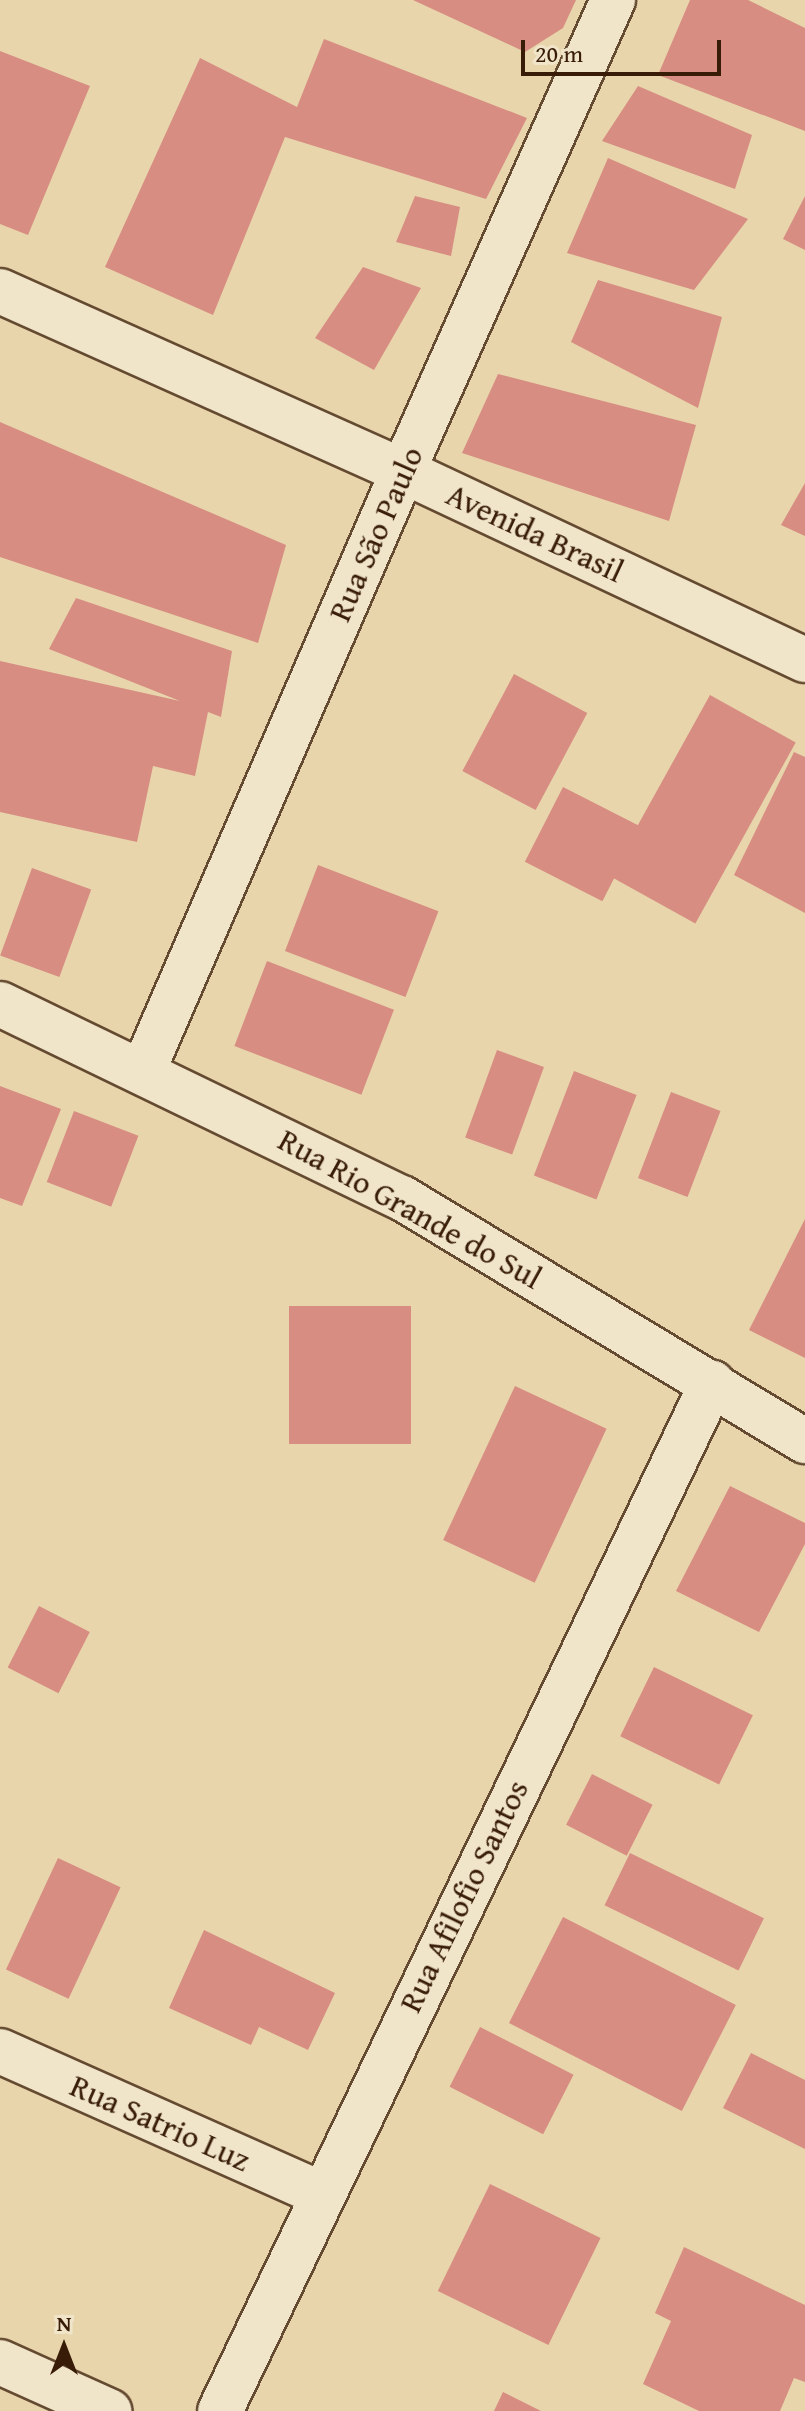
<!DOCTYPE html>
<html>
<head>
<meta charset="utf-8">
<style>
  body { margin:0 }
  #map { position:relative; width:805px; height:2411px; overflow:hidden; background:#e8d5ac; font-family:"Gentium Book Plus",serif }
  div>[style] { position:absolute }
  .building>* { inset:0; background:#d78d81; transform-origin:0 0 }
  .roads { filter:drop-shadow(2px 0 #644a30) drop-shadow(-2px 0 #644a30) drop-shadow(0 2px #644a30) drop-shadow(0 -2px #644a30) }
  .street>* { height:44px; margin:-22px; padding:0 22px; transform-origin:22px; border-radius:22px; background:#f0e4c9 }
  span { translate:-50% -50%; white-space:nowrap; text-align:center; line-height:1.15; -webkit-text-stroke:8px #f0e4c9; paint-order:stroke }
  .street-label { font-size:32px; color:#381c07 }
  .north { position:absolute; left:24px; top:2307px; width:80px; height:80px; -webkit-text-stroke:6px #f0e4c9; paint-order:stroke; rotate:0deg; font-size:22px; font-weight:700; line-height:32px; text-align:center; color:#381c07 }
  .north::after { content:''; display:block; margin:auto; width:28px; height:36px; background:#381c07; clip-path:polygon(50% 0,100% 100%,50% 72%,0 100%) }
  .scale { position:absolute; left:521px; top:40px; width:200px; height:36px; box-sizing:border-box; border:4px solid #381c07; border-top:0; padding-left:10px; font-size:24px; line-height:28px; white-space:nowrap; color:#381c07; -webkit-text-stroke:6px #f0e4c9; paint-order:stroke }
</style>
</head>
<body>
<div id="map">
  <div class="building">
    <div style="clip-path:polygon(413px 0,576px 0,563px 28px,525px 52px)"></div>
    <div style="clip-path:polygon(690px 0,748px 0,805px 28px,805px 131px,658px 75px)"></div>
    <div style="clip-path:polygon(324px 39px,527px 118px,486px 199px,285px 137px,213px 315px,105px 267px,200px 58px,297px 107px)"></div>
    <div style="clip-path:polygon(0 51px,90px 86px,28px 235px,0 224px)"></div>
    <div style="clip-path:polygon(638px 86px,752px 135px,735px 189px,602px 141px)"></div>
    <div style="clip-path:polygon(608px 158px,748px 219px,694px 290px,567px 253px)"></div>
    <div style="clip-path:polygon(415px 196px,460px 207px,451px 256px,396px 242px)"></div>
    <div style="clip-path:polygon(805px 196px,805px 250px,783px 239px)"></div>
    <div style="clip-path:polygon(363px 267px,421px 288px,374px 370px,315px 338px)"></div>
    <div style="clip-path:polygon(598px 280px,722px 317px,698px 408px,571px 342px)"></div>
    <div style="clip-path:polygon(498px 374px,696px 425px,669px 521px,462px 453px)"></div>
    <div style="clip-path:polygon(0 422px,286px 545px,258px 643px,0 557px)"></div>
    <div style="clip-path:polygon(805px 483px,805px 536px,781px 525px)"></div>
    <div style="clip-path:polygon(76px 598px,232px 651px,221px 717px,208px 712px,195px 776px,153px 766px,137px 842px,0 812px,0 661px,180px 701px,49px 649px)"></div>
    <div style="left:514px;top:674px;width:83px;height:110px;rotate:28deg"></div>
    <div style="left:710px;top:695px;width:98px;height:207px;rotate:29deg"></div>
    <div style="clip-path:polygon(794px 752px,805px 757px,805px 913px,734px 875px)"></div>
    <div style="left:563px;top:787px;width:87px;height:84px;rotate:27deg"></div>
    <div style="left:318px;top:865px;width:129px;height:92px;rotate:21deg"></div>
    <div style="left:32px;top:868px;width:63px;height:93px;rotate:20deg"></div>
    <div style="left:267px;top:961px;width:136px;height:91px;rotate:21deg"></div>
    <div style="left:497px;top:1050px;width:50px;height:93px;rotate:20deg"></div>
    <div style="left:574px;top:1071px;width:67px;height:112px;rotate:21deg"></div>
    <div style="clip-path:polygon(0 1086px,61px 1109px,22px 1206px,0 1198px)"></div>
    <div style="left:671px;top:1092px;width:53px;height:92px;rotate:21deg"></div>
    <div style="left:74px;top:1111px;width:69px;height:76px;rotate:21deg"></div>
    <div style="clip-path:polygon(805px 1219px,805px 1358px,749px 1330px)"></div>
    <div style="left:411px;top:1306px;width:138px;height:122px;rotate:90deg"></div>
    <div style="left:515px;top:1386px;width:101px;height:170px;rotate:25deg"></div>
    <div style="clip-path:polygon(730px 1486px,805px 1523px,805px 1544px,759px 1632px,676px 1591px)"></div>
    <div style="left:39px;top:1606px;width:57px;height:69px;rotate:27deg"></div>
    <div style="left:654px;top:1667px;width:110px;height:77px;rotate:26deg"></div>
    <div style="left:592px;top:1774px;width:68px;height:57px;rotate:27deg"></div>
    <div style="left:630px;top:1853px;width:149px;height:58px;rotate:26deg"></div>
    <div style="left:58px;top:1858px;width:69px;height:123px;rotate:25deg"></div>
    <div style="left:563px;top:1917px;width:194px;height:119px;rotate:27deg"></div>
    <div style="clip-path:polygon(204px 1930px,335px 1993px,308px 2050px,259px 2027px,251px 2045px,169px 2008px)"></div>
    <div style="left:480px;top:2027px;width:105px;height:67px;rotate:27deg"></div>
    <div style="clip-path:polygon(751px 2053px,805px 2080px,805px 2149px,723px 2108px)"></div>
    <div style="left:490px;top:2184px;width:123px;height:119px;rotate:26deg"></div>
    <div style="clip-path:polygon(684px 2247px,805px 2305px,805px 2382px,794px 2378px,780px 2411px,699px 2411px,643px 2384px,671px 2321px,655px 2313px)"></div>
    <div style="clip-path:polygon(503px 2392px,541px 2411px,494px 2411px)"></div>
  </div>
  <div class="roads">
    <div class="street">
      <div style="left:0;top:291px;width:441px;rotate:24.1deg"></div>
      <div style="left:403px;top:471px;width:444px;rotate:25.2deg"></div>
      <div style="left:0;top:1004px;width:446px;rotate:25.8deg"></div>
      <div style="left:402px;top:1198px;width:471px;rotate:31.1deg"></div>
      <div style="left:143px;top:1071px;width:654px;rotate:-66.57deg"></div>
      <div style="left:403px;top:471px;width:516px;rotate:-65.97deg"></div>
      <div style="left:0;top:2051px;width:351px;rotate:24deg"></div>
      <div style="left:0;top:2362px;width:120px;rotate:24.2deg"></div>
      <div style="left:220px;top:2411px;width:1140px;rotate:-64.42deg"></div>
    </div>
  </div>
  <div class="street-label">
    <span style="left:535px;top:533px;rotate:25deg">Avenida Brasil</span>
    <span style="left:376px;top:534px;rotate:-66deg">Rua São Paulo</span>
    <span style="left:410px;top:1209px;rotate:29deg">Rua Rio Grande do Sul</span>
    <span style="left:464px;top:1896px;rotate:-64deg">Rua Afilofio Santos</span>
    <span style="left:160px;top:2123px;rotate:24deg">Rua Satrio Luz</span>
  </div>
  <div class="north">N</div>
  <div class="scale">20 m</div>
</div>
</body>
</html>
